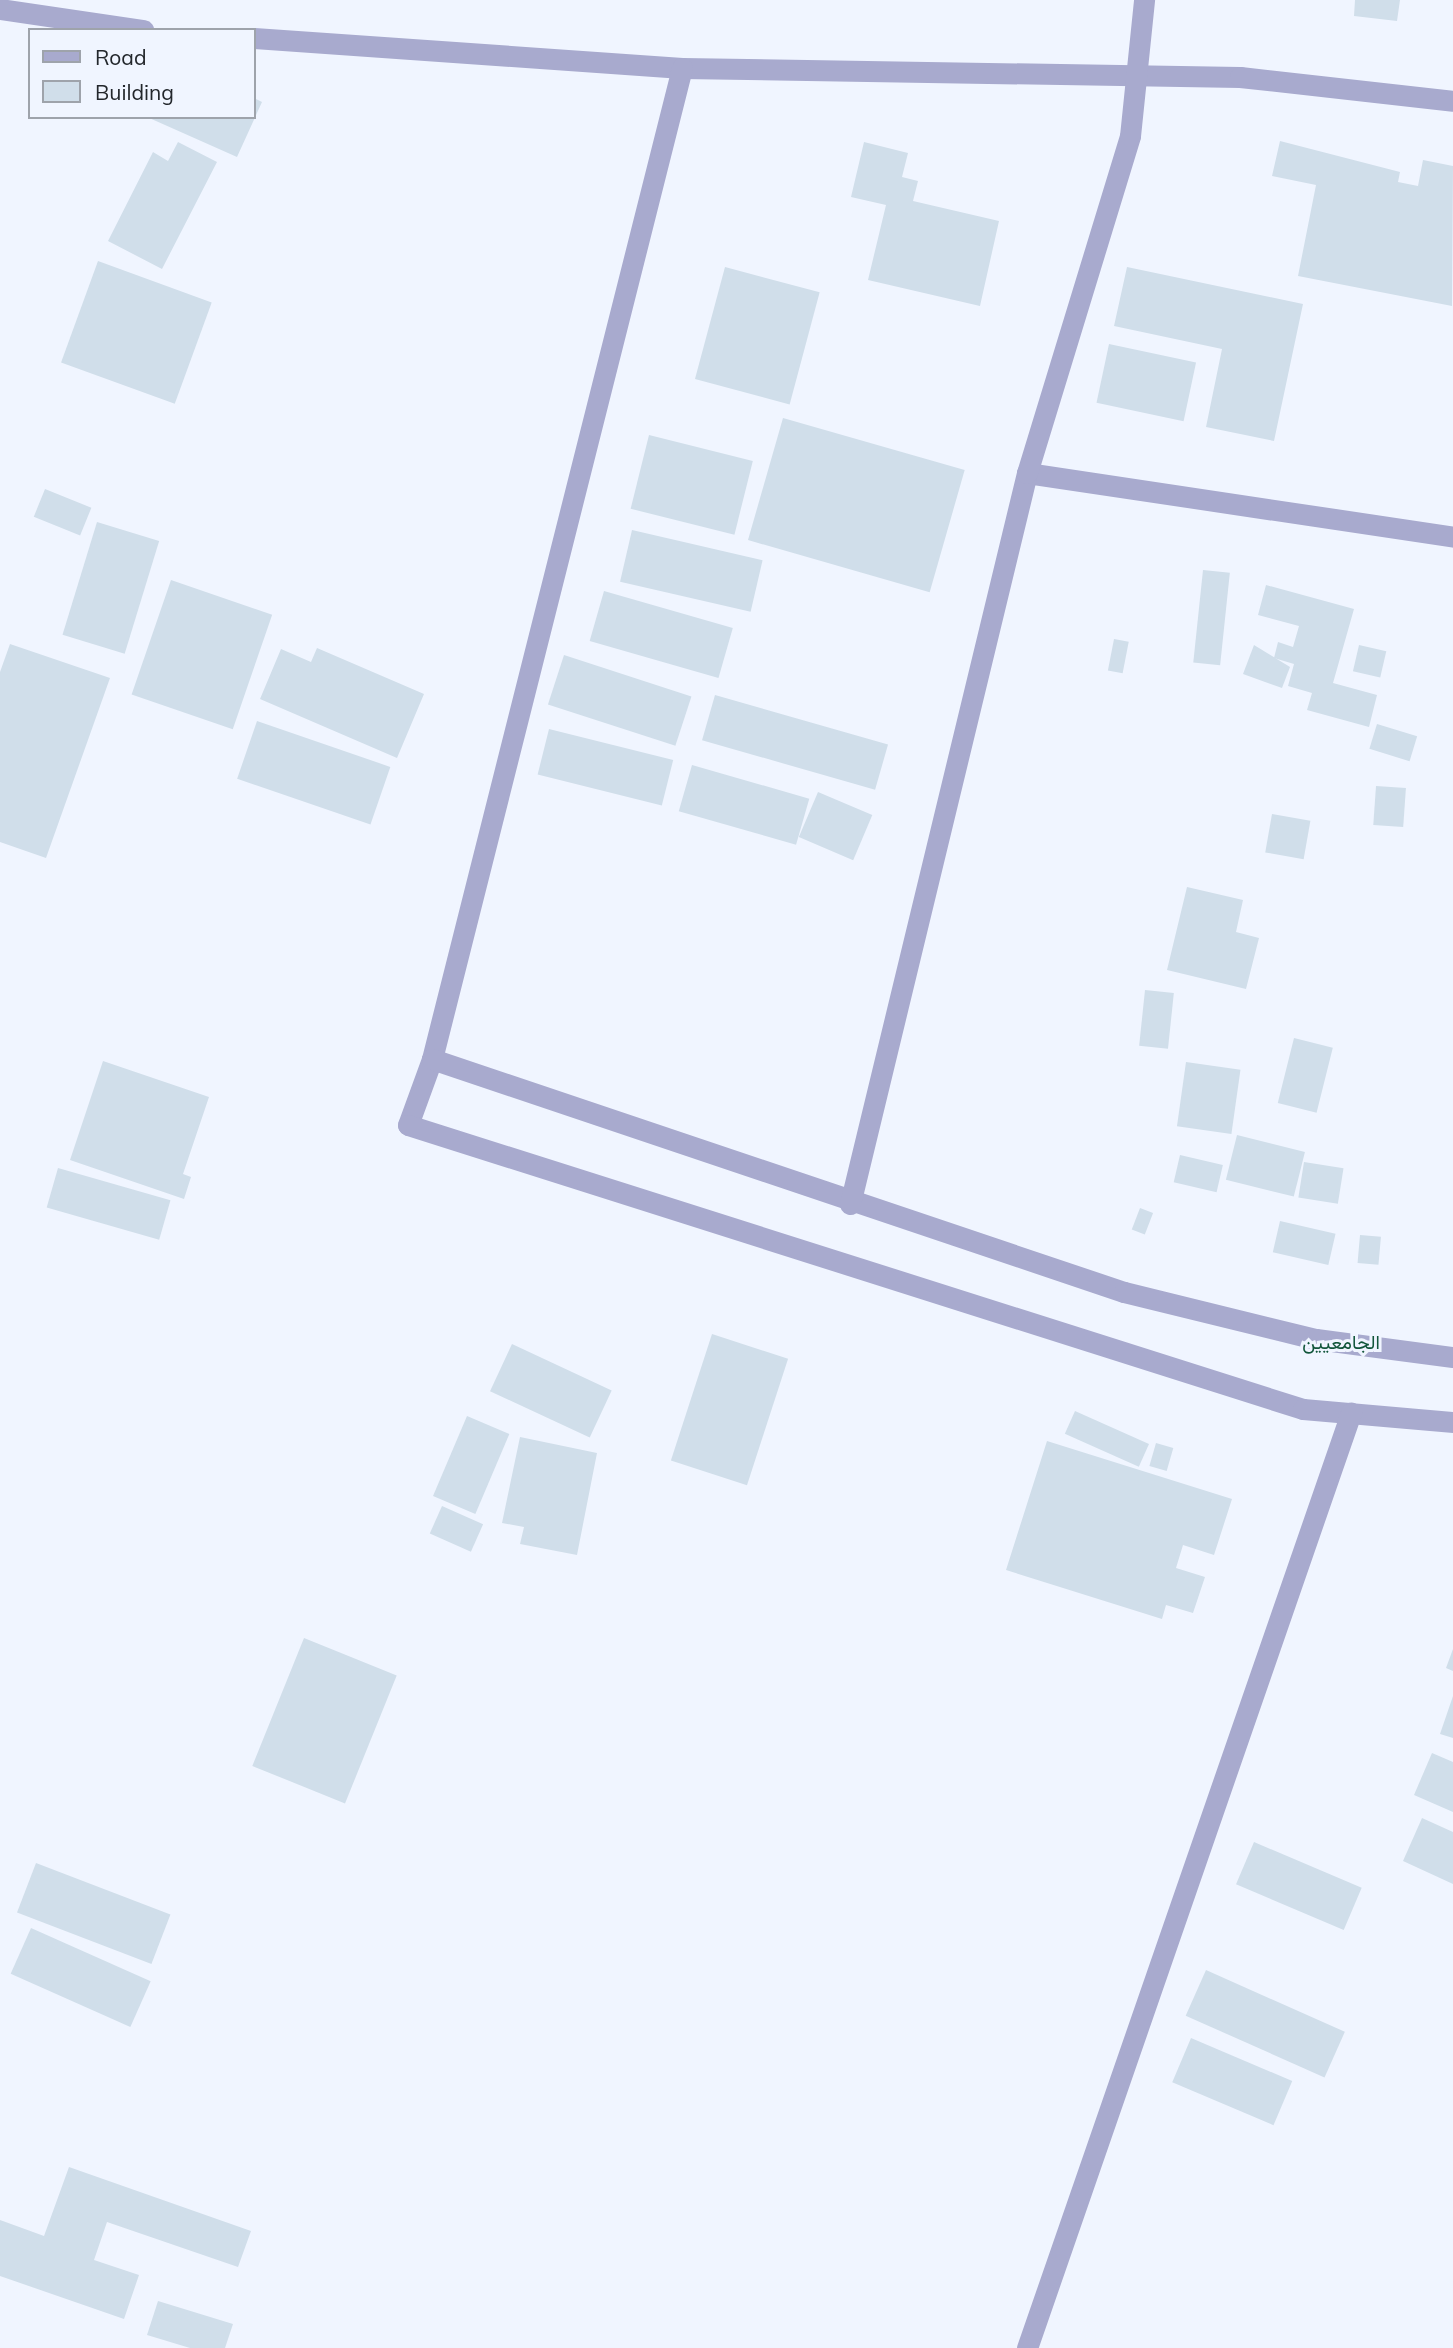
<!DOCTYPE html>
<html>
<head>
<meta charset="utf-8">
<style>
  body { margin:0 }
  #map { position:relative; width:1453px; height:2348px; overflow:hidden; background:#f0f5ff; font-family:Mulish,Vazirmatn,sans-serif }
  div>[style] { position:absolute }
  .building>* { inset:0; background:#d0deea; transform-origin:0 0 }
  .minor>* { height:21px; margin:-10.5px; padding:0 10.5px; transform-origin:10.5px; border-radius:10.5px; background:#a8aace }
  span { translate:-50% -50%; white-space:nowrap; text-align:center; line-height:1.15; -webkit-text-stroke:6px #f0f5ff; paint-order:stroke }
  .neighbourhood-label { font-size:19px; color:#12563b }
  .legend { position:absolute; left:28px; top:28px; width:228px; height:91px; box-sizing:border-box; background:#f0f5ff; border:2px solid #9ea3ab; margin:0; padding:9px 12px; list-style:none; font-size:21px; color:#23272c }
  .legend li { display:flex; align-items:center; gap:14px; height:35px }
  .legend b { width:35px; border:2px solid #9ea3ab }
</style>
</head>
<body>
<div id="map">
  <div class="building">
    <div style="clip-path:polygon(1355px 0,1400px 0,1397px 21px,1354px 16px)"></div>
    <div style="clip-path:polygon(254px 98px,262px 102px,237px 157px,147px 117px,254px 117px)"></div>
    <div style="clip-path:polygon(1280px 141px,1400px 172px,1398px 182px,1418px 186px,1423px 160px,1453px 166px,1452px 306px,1298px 276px,1316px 185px,1272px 176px)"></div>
    <div style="clip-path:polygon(178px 142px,217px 162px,162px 269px,108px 241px,153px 152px,168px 161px)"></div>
    <div style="clip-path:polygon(864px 142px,908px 153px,902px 177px,918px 181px,913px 201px,999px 221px,980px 306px,868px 280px,886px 205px,851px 197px)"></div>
    <div style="left:98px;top:261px;width:121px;height:108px;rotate:20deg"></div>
    <div style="left:725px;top:267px;width:98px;height:116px;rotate:15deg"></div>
    <div style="clip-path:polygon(1127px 267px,1303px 304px,1274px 441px,1206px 427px,1222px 349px,1114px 326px)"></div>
    <div style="left:1109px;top:344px;width:89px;height:60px;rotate:12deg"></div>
    <div style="left:783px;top:418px;width:189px;height:127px;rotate:16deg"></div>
    <div style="left:649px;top:435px;width:107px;height:76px;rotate:14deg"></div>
    <div style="left:45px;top:489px;width:50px;height:30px;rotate:22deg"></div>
    <div style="left:97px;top:522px;width:65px;height:118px;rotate:17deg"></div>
    <div style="left:632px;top:530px;width:134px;height:53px;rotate:13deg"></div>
    <div style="left:1203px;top:570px;width:27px;height:93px;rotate:6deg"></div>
    <div style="left:171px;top:580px;width:107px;height:121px;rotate:19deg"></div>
    <div style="clip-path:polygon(1266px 585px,1354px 609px,1333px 683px,1377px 695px,1369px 727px,1307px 710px,1312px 693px,1288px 686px,1294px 664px,1274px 658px,1278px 642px,1293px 647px,1299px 626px,1258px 615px)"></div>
    <div style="left:604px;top:591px;width:134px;height:52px;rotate:16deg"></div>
    <div style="left:1114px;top:639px;width:15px;height:32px;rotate:11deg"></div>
    <div style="clip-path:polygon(10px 644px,110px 678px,46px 858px,0 842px,0 672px)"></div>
    <div style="clip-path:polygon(1254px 645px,1290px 667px,1282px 688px,1243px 674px)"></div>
    <div style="left:1359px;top:645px;width:28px;height:27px;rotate:13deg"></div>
    <div style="clip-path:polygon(317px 648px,424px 694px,397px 758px,260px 699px,281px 649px,311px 662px)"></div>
    <div style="left:564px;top:655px;width:134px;height:52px;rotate:18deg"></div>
    <div style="left:715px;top:695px;width:180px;height:47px;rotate:16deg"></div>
    <div style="left:257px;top:721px;width:141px;height:61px;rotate:19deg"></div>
    <div style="left:1377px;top:724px;width:42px;height:26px;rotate:17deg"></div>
    <div style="left:549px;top:729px;width:128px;height:47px;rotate:14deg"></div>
    <div style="left:692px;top:765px;width:122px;height:48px;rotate:16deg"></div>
    <div style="left:1376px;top:786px;width:30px;height:39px;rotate:4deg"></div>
    <div style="left:818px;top:792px;width:59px;height:49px;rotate:23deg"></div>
    <div style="left:1272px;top:814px;width:39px;height:39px;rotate:10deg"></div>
    <div style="clip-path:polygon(1187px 887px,1243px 900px,1236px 932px,1259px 938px,1246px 989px,1167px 970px)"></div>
    <div style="left:1145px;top:990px;width:29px;height:56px;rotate:6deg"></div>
    <div style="left:1294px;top:1038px;width:40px;height:67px;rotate:14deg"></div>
    <div style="clip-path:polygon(103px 1061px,209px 1097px,183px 1174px,191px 1177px,184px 1199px,70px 1160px)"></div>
    <div style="left:1186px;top:1062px;width:55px;height:65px;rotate:8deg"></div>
    <div style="left:1237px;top:1135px;width:70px;height:46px;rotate:14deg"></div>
    <div style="left:1180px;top:1155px;width:44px;height:28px;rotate:13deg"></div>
    <div style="left:1304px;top:1162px;width:40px;height:36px;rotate:9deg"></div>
    <div style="left:58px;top:1168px;width:117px;height:41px;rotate:16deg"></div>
    <div style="left:1140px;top:1208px;width:14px;height:23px;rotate:21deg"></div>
    <div style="left:1280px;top:1221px;width:57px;height:32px;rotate:13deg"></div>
    <div style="left:1360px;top:1235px;width:21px;height:28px;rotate:5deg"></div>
    <div style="left:712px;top:1334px;width:80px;height:133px;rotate:18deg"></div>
    <div style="left:512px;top:1344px;width:110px;height:52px;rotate:25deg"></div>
    <div style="left:1075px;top:1411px;width:81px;height:25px;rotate:24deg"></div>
    <div style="left:467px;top:1416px;width:46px;height:87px;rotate:23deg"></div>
    <div style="clip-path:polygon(520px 1437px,597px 1453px,577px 1555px,520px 1544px,524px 1527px,502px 1523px)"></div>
    <div style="clip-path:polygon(1047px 1441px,1232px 1499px,1214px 1555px,1183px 1545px,1176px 1568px,1205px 1577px,1193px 1613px,1166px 1605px,1162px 1619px,1006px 1570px)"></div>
    <div style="left:1156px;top:1443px;width:18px;height:24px;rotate:16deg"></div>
    <div style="left:442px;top:1506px;width:45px;height:30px;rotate:24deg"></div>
    <div style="left:304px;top:1638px;width:100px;height:138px;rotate:22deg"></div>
    <div style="clip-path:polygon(1453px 1649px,1453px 1671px,1446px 1668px)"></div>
    <div style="clip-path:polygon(1453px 1696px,1453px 1738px,1440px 1734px)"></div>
    <div style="clip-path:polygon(1432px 1753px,1453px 1762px,1453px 1812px,1414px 1795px)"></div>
    <div style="clip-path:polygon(1422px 1818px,1453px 1832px,1453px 1884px,1403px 1861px)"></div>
    <div style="left:1254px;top:1842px;width:117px;height:46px;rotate:23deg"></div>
    <div style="left:36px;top:1863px;width:144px;height:53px;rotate:21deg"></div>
    <div style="left:31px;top:1928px;width:131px;height:50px;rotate:24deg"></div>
    <div style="left:1206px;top:1970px;width:152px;height:50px;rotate:24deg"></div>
    <div style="left:1191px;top:2038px;width:110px;height:48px;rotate:23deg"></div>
    <div style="clip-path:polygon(69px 2167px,251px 2231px,238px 2267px,107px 2222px,94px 2260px,139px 2275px,124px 2319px,0 2276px,0 2220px,44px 2236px)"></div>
    <div style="clip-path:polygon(158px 2301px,233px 2324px,225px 2348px,190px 2348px,147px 2335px)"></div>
  </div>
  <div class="minor">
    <div style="left:0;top:9px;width:145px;rotate:8.4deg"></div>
    <div style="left:254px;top:38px;width:429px;rotate:4deg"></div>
    <div style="left:682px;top:68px;width:558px;rotate:0.92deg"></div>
    <div style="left:1240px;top:77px;width:214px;rotate:6.4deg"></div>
    <div style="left:682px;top:68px;width:1022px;rotate:104.16deg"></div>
    <div style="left:432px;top:1059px;width:70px;rotate:110deg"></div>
    <div style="left:408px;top:1125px;width:939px;rotate:17.61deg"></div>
    <div style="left:1303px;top:1409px;width:151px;rotate:5deg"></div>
    <div style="left:1027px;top:473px;width:431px;rotate:8.5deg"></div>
    <div style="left:432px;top:1059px;width:730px;rotate:18.61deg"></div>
    <div style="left:1124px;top:1292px;width:198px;rotate:13.8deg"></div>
    <div style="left:1316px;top:1339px;width:138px;rotate:7.5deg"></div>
    <div style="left:850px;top:1204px;width:752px;rotate:-76.39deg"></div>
    <div style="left:1027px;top:473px;width:352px;rotate:-73deg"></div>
    <div style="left:1130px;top:136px;width:137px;rotate:-84.1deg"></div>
    <div style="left:1027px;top:2348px;width:990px;rotate:-70.89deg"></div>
  </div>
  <div class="neighbourhood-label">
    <span style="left:1341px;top:1343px">الجامعيين</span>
  </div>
  <ul class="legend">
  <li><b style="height:9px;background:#a8aace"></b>Road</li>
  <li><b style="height:19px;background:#d0deea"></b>Building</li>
  </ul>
</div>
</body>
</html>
